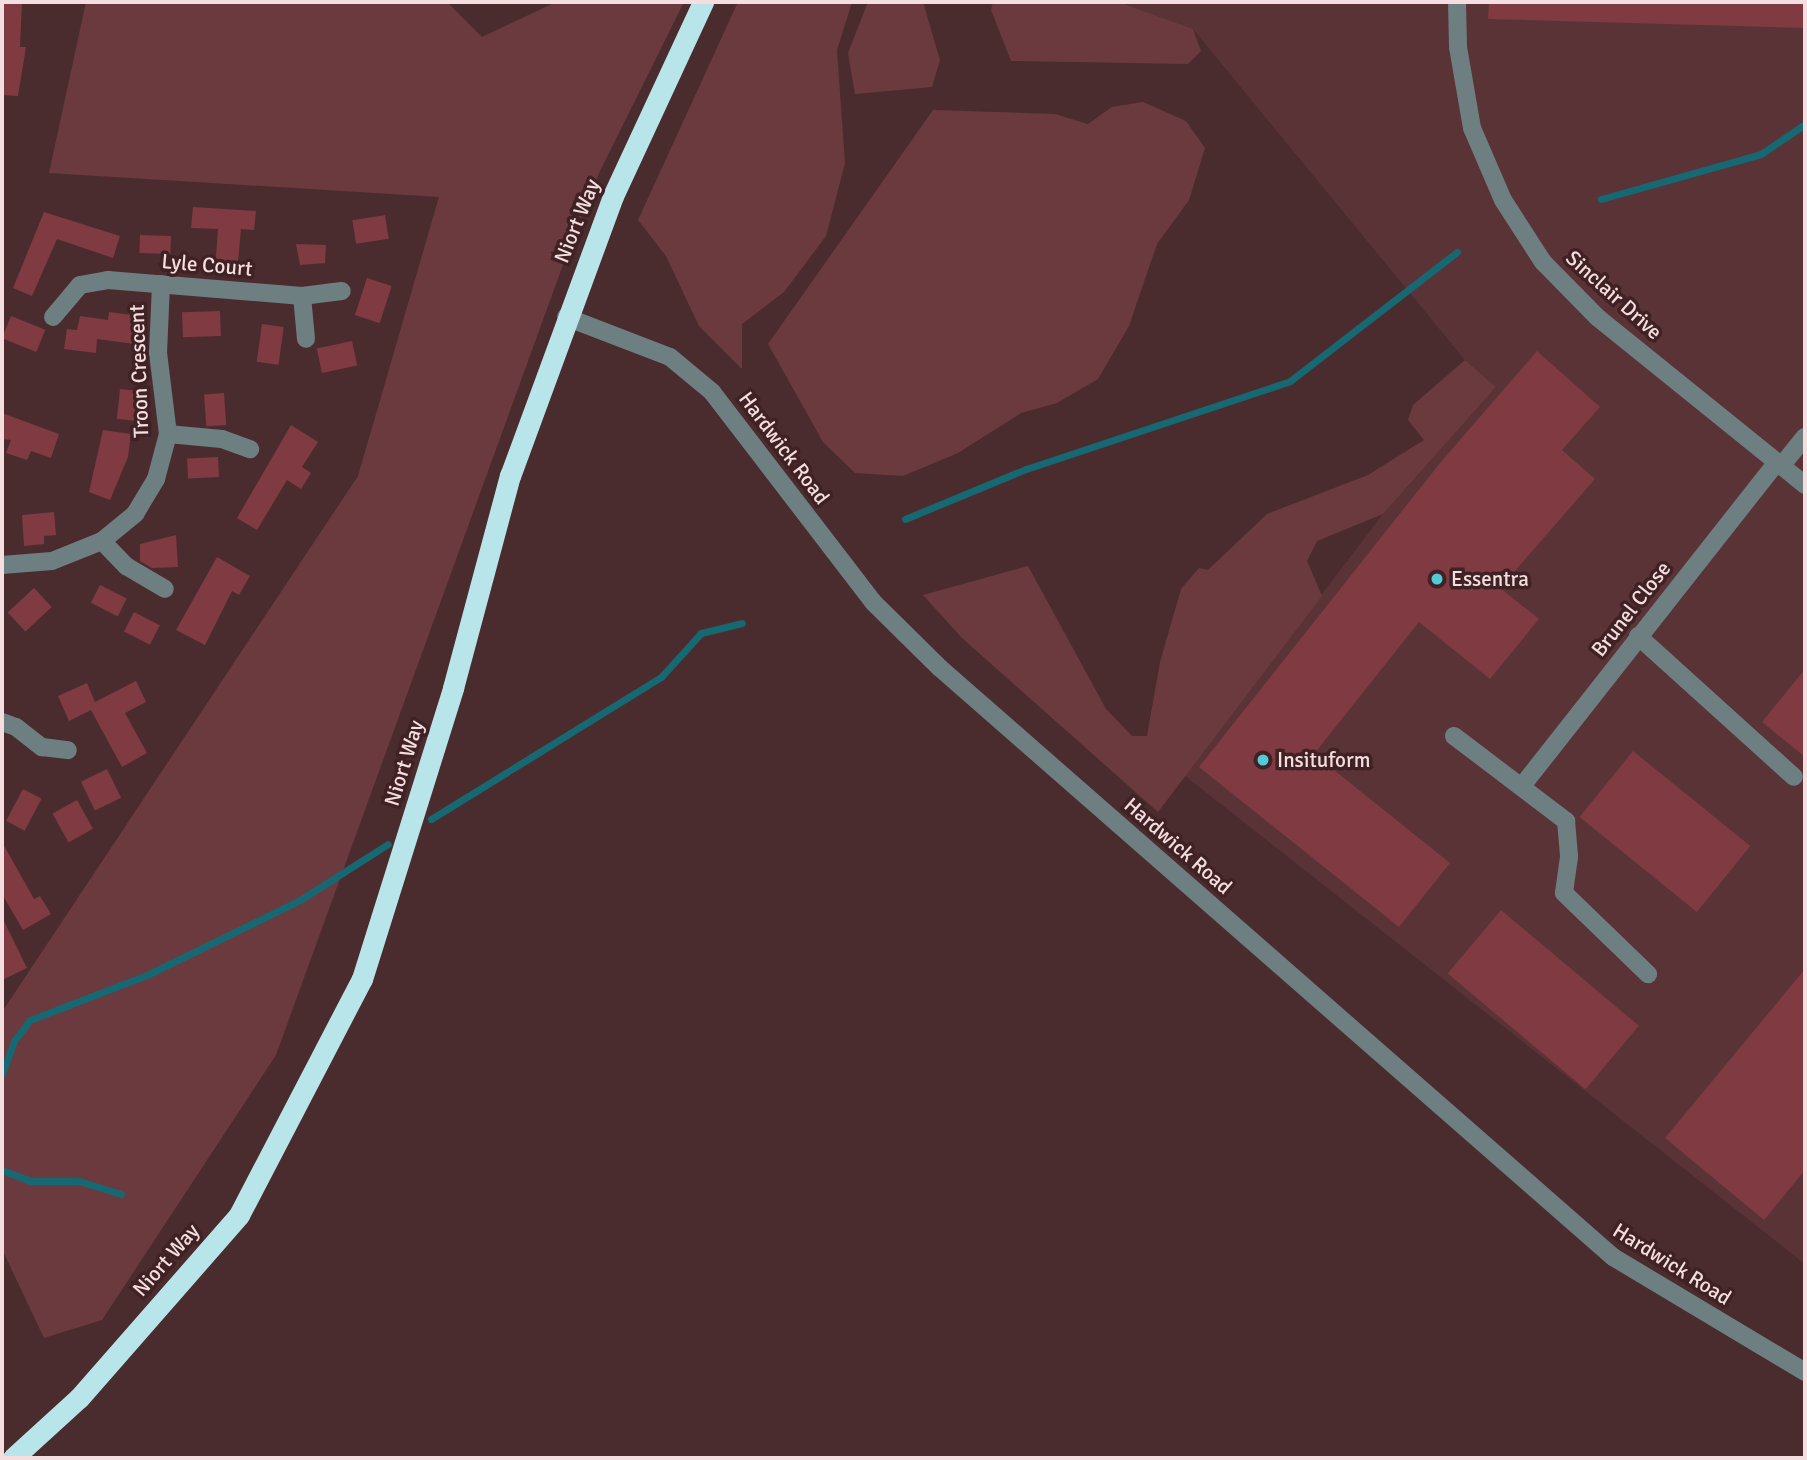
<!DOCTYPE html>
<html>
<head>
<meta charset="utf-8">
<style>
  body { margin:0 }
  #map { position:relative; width:1807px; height:1460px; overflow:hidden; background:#4b2c2e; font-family:Signika,sans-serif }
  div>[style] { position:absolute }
  .built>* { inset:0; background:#5a3337 }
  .green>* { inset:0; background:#6b3a3f }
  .stream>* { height:7px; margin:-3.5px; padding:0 3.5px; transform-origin:3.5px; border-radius:3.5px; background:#166972 }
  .building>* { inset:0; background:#7f3a42; transform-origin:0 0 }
  .minor>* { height:18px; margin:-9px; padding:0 9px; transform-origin:9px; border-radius:9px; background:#6e7f81 }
  .highway>* { height:21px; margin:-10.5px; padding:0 10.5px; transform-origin:10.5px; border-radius:10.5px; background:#b8e5ea }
  .dots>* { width:19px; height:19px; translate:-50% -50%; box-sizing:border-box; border:4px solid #402225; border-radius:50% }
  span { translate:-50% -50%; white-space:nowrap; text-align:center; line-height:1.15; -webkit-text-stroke:7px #402225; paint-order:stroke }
  .street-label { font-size:21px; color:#f4dedf }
  .poi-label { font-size:21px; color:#f4dedf }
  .left { translate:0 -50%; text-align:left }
  .frame { position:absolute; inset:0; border:4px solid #f4dedf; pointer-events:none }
</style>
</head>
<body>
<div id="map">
  <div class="built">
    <div style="clip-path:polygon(1119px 2px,1805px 2px,1805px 1264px,1184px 775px,1383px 514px,1496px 387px,1465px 360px,1193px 29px)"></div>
  </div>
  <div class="green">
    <div style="clip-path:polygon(86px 2px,447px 2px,482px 37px,556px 2px,684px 2px,600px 171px,564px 262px,276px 1055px,102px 1320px,44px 1338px,2px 1249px,2px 1012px,358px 476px,439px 197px,49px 173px)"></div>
    <div style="clip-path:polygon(738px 2px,852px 2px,837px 50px,845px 163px,826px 236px,784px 292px,742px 324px,742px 369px,699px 326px,666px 256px,638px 220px)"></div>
    <div style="clip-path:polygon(868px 2px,923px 2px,940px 60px,932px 87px,855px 94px,848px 53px)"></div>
    <div style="clip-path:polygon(993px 2px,1119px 2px,1193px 29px,1201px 51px,1188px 64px,1011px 61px,991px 10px)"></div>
    <div style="clip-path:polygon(1143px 102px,1186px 121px,1205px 148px,1189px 200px,1157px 244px,1129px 326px,1098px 379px,1057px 403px,1021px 413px,958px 453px,903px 476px,855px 473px,823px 442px,768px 344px,933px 110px,1055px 114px,1088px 124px,1112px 107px)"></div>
    <div style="clip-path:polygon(1465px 360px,1496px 387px,1383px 514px,1317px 541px,1307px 561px,1322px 596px,1158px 812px,962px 638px,923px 595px,1028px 566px,1106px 709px,1132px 736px,1147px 736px,1160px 662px,1181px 589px,1199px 568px,1208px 570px,1267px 514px,1368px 475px,1424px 440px,1408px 420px,1413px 405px)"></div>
  </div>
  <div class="stream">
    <div style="left:1601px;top:199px;width:166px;rotate:-15.7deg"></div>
    <div style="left:1761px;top:154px;width:53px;rotate:-34.3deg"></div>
    <div style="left:905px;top:519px;width:131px;rotate:-22.5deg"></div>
    <div style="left:1026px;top:469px;width:278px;rotate:-18.4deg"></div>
    <div style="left:1290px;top:381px;width:211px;rotate:-37.7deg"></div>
    <div style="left:431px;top:819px;width:270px;rotate:-31.7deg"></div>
    <div style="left:661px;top:677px;width:59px;rotate:-47.7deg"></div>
    <div style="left:701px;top:633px;width:42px;rotate:-13.7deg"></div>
    <div style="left:2px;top:1074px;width:35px;rotate:-70deg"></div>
    <div style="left:14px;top:1041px;width:26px;rotate:-53deg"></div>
    <div style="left:30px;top:1020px;width:128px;rotate:-21.1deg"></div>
    <div style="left:149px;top:974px;width:168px;rotate:-26.1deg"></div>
    <div style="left:300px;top:900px;width:104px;rotate:-32.5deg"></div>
    <div style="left:2px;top:1170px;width:31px;rotate:21deg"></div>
    <div style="left:31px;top:1181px;width:48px"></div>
    <div style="left:79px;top:1181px;width:44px;rotate:17.2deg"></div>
  </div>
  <div class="building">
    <div style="clip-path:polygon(2px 2px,22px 2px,20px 47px,26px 47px,18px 96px,2px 95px)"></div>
    <div style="clip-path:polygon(1489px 2px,1805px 2px,1805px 28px,1488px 19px)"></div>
    <div style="clip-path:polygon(193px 207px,256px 211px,254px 230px,241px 229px,237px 273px,215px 271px,218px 229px,191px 228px)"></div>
    <div style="clip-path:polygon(44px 212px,120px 236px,113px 258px,57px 239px,32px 296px,13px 288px)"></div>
    <div style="left:385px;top:215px;width:24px;height:33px;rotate:81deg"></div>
    <div style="left:140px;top:235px;width:31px;height:18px;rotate:2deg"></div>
    <div style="clip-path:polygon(296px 244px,326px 245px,325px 263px,300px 265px)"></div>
    <div style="left:367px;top:278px;width:26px;height:39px;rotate:18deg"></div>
    <div style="left:220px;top:311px;width:25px;height:38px;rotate:88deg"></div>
    <div style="clip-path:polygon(109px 312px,139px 316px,135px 344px,97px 339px,96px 353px,64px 349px,67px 329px,77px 330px,80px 316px,108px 320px)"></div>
    <div style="left:11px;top:316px;width:37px;height:24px;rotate:22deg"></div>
    <div style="left:262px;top:324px;width:22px;height:38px;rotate:8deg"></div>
    <div style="left:352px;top:341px;width:25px;height:36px;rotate:78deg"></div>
    <div style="clip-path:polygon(1537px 351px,1600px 407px,1562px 450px,1595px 479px,1500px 588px,1539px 619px,1490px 679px,1419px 622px,1314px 754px,1450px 863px,1399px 927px,1199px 767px,1440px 463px)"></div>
    <div style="left:120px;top:389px;width:20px;height:30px;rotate:6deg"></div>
    <div style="left:224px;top:393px;width:32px;height:20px;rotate:86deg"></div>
    <div style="clip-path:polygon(2px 413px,59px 434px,51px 458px,31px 451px,27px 460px,6px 453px,11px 440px,2px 439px)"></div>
    <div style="clip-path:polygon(291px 425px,318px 442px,302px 467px,311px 473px,301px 489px,287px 480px,257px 530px,237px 518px)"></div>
    <div style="clip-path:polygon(103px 430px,131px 434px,128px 457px,110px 500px,89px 492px)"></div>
    <div style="left:218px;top:457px;width:20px;height:31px;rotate:87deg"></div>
    <div style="clip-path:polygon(54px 512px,56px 535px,44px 536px,44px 544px,24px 546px,22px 515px)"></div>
    <div style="clip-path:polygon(176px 535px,178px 567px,152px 568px,140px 561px,140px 544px)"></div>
    <div style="clip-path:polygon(217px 557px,250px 576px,239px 595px,232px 591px,205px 645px,176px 630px)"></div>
    <div style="left:100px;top:585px;width:30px;height:20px;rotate:27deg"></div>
    <div style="left:34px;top:588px;width:26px;height:36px;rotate:47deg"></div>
    <div style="left:134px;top:612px;width:29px;height:22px;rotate:27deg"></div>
    <div style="clip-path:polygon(1805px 669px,1805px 757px,1762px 722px)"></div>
    <div style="clip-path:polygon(136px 681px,146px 702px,125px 713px,147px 753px,122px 767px,91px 710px,69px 721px,58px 696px,87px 683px,95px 702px)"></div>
    <div style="left:1633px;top:751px;width:151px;height:85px;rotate:39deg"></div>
    <div style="left:107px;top:769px;width:32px;height:29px;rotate:64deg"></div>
    <div style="left:23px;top:789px;width:21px;height:36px;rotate:28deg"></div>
    <div style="left:77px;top:800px;width:33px;height:28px;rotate:61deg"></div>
    <div style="clip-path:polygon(2px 842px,34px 899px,40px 896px,51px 914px,23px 930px,2px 894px)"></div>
    <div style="left:1501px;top:910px;width:180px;height:83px;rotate:40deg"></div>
    <div style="clip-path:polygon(2px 917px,27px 968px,2px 980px)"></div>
    <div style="clip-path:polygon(1805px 969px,1805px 1170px,1764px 1220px,1665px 1138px)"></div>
  </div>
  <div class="minor">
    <div style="left:1457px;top:2px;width:45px;rotate:88.7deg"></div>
    <div style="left:1458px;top:47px;width:82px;rotate:80.2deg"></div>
    <div style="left:1472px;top:128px;width:78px;rotate:66.7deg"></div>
    <div style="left:1503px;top:200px;width:74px;rotate:57.2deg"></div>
    <div style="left:1543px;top:262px;width:77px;rotate:45.5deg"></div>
    <div style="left:1597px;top:317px;width:267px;rotate:38.9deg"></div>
    <div style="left:302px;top:296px;width:43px;rotate:84.7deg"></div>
    <div style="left:53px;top:317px;width:42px;rotate:-49.8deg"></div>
    <div style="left:80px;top:285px;width:28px;rotate:-10deg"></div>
    <div style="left:108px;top:280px;width:195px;rotate:4.7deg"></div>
    <div style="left:302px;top:296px;width:40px;rotate:-7.1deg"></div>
    <div style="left:566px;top:317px;width:111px;rotate:21deg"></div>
    <div style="left:670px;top:357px;width:55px;rotate:39.8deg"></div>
    <div style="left:712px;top:392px;width:265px;rotate:52.5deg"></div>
    <div style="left:873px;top:602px;width:94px;rotate:44.6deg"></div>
    <div style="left:940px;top:668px;width:894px;rotate:41.19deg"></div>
    <div style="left:1613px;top:1257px;width:224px;rotate:30.9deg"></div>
    <div style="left:168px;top:434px;width:54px;rotate:5.3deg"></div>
    <div style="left:222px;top:439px;width:30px;rotate:20deg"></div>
    <div style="left:1782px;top:465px;width:36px;rotate:-51deg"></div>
    <div style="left:102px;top:541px;width:35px;rotate:46deg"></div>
    <div style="left:126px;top:566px;width:45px;rotate:30.5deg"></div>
    <div style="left:2px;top:565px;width:50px;rotate:-4.6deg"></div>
    <div style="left:52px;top:561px;width:54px;rotate:-21.8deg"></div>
    <div style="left:102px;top:541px;width:43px;rotate:-39.3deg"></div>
    <div style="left:135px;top:514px;width:41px;rotate:-59deg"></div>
    <div style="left:156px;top:479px;width:47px;rotate:-75.1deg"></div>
    <div style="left:168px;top:434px;width:82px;rotate:-97deg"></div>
    <div style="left:158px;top:353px;width:69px;rotate:-87.5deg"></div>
    <div style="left:1638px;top:636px;width:210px;rotate:42.1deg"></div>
    <div style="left:2px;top:722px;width:15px;rotate:20deg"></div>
    <div style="left:16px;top:727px;width:33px;rotate:38deg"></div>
    <div style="left:42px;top:747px;width:26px;rotate:7deg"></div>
    <div style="left:1454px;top:736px;width:141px;rotate:37.2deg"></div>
    <div style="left:1566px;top:821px;width:36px;rotate:85deg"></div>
    <div style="left:1569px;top:857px;width:36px;rotate:98deg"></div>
    <div style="left:1564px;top:893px;width:117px;rotate:44deg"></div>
    <div style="left:1522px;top:786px;width:412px;rotate:-51.8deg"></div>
  </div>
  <div class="highway">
    <div style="left:13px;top:1458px;width:89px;rotate:-42.3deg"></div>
    <div style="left:79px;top:1398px;width:243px;rotate:-48.8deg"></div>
    <div style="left:239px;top:1215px;width:266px;rotate:-62.5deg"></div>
    <div style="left:362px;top:979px;width:305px;rotate:-72.6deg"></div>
    <div style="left:453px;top:688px;width:220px;rotate:-75deg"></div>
    <div style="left:510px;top:476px;width:298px;rotate:-69.8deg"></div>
    <div style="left:613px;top:196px;width:214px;rotate:-65.1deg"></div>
  </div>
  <div class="dots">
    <div style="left:1437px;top:579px;background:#52cbd8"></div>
    <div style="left:1263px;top:760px;background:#52cbd8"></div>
  </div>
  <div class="street-label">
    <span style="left:577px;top:221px;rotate:-68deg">Niort Way</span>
    <span style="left:207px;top:265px;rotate:5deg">Lyle Court</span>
    <span style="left:1614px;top:295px;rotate:42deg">Sinclair Drive</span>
    <span style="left:139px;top:371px;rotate:-92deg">Troon Crescent</span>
    <span style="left:784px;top:448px;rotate:53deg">Hardwick Road</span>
    <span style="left:1631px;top:609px;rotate:-52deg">Brunel Close</span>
    <span style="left:404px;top:763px;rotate:-73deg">Niort Way</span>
    <span style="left:1178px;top:846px;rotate:41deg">Hardwick Road</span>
    <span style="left:166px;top:1260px;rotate:-49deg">Niort Way</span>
    <span style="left:1672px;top:1264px;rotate:32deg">Hardwick Road</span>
  </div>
  <div class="poi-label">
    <span class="left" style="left:1451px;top:579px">Essentra</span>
    <span class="left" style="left:1277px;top:760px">Insituform</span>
  </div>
  <div class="frame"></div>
</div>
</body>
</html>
